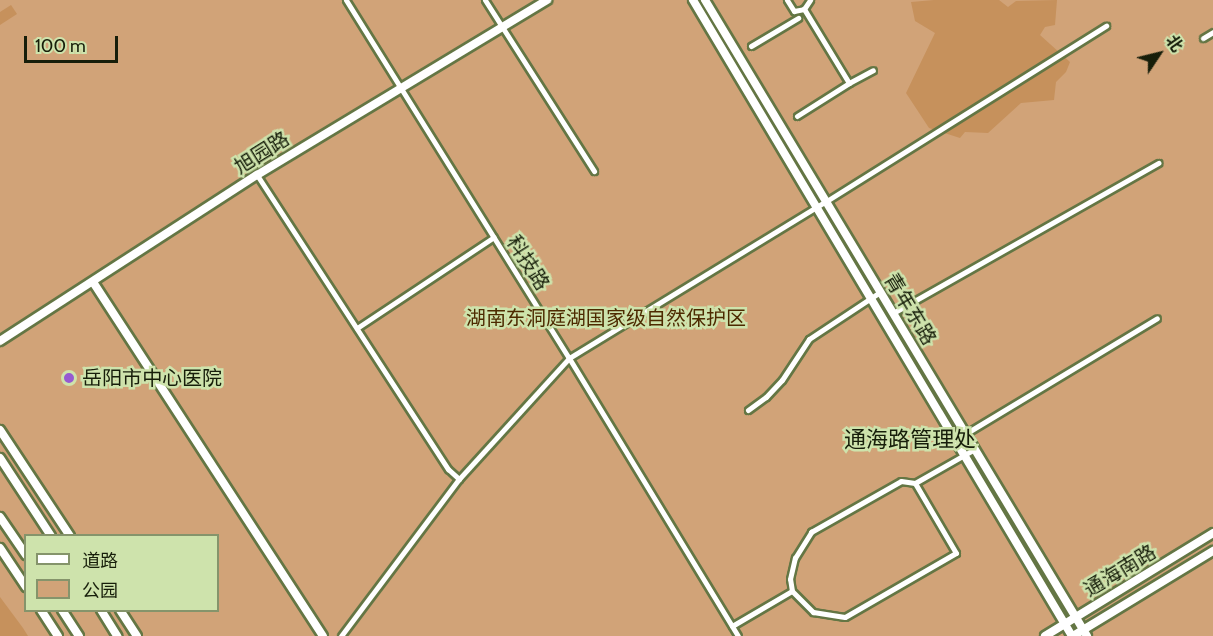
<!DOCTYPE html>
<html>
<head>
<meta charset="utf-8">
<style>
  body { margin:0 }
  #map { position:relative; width:1213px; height:636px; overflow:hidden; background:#cee3ac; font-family:Cabin,"Noto Sans SC",sans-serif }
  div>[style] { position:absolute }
  .green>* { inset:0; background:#d1a378 }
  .forest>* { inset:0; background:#c6915c }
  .roads { filter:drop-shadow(2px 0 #647644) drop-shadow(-2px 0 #647644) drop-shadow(0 2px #647644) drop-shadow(0 -2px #647644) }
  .street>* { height:5px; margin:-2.5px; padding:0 2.5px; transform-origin:2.5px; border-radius:2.5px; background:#fff }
  .secondary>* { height:8px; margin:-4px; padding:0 4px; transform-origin:4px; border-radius:4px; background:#fff }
  .primary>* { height:8px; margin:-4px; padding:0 4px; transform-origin:4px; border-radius:4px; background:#fff }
  .dots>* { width:16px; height:16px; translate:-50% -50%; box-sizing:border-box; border:3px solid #cee3ac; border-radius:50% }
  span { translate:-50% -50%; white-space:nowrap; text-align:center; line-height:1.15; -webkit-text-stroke:5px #cee3ac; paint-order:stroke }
  .street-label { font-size:20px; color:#171e0a }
  .park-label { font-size:20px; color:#4d2a00 }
  .poi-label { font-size:20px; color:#171e0a }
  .left { translate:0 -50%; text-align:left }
  .quarter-label { font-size:22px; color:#171e0a }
  .legend { position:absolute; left:24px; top:534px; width:195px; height:78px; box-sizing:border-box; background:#cee3ac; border:2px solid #85946b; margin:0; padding:8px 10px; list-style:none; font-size:18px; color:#171e0a }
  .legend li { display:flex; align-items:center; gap:12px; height:30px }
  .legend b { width:30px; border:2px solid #85946b }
  .north { position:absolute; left:1129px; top:24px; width:60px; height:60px; -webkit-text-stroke:4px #cee3ac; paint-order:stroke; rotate:55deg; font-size:16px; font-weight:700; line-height:24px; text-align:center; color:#171e0a }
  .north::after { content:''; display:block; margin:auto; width:21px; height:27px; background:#171e0a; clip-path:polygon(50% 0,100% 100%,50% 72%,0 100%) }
  .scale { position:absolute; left:24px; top:36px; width:94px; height:27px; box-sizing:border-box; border:3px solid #171e0a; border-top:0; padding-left:8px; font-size:18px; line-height:21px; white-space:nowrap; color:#171e0a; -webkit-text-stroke:4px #cee3ac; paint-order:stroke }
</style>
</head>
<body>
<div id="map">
  <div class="green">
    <div style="clip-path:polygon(evenodd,0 0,1213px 0,1213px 636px,0 636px,0 0,26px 536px,218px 536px,218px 610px,26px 610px,26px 536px)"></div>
  </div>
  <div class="forest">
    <div style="clip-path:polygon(934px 0,999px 0,1008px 7px,1016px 1px,1057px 0,1055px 25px,1045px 27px,1040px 35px,1070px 62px,1066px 72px,1056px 82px,1054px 100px,1021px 103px,988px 133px,965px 132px,960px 138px,929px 128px,906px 93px,935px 33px,915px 21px,911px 2px)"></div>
    <div style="clip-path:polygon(11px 5px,17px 14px,0 25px,0 12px)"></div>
    <div style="clip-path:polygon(0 597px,23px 628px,28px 636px,0 636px)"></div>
  </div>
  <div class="roads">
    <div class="street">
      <div style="left:346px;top:0;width:422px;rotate:58.1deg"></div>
      <div style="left:569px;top:358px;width:325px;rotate:58.7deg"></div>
      <div style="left:485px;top:0;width:203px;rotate:57.5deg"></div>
      <div style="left:787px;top:0;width:13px;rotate:58deg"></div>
      <div style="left:794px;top:11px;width:10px;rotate:-11deg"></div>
      <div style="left:804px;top:9px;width:11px;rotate:-56deg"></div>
      <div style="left:1203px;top:38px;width:12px;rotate:-31deg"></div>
      <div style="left:751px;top:46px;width:55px;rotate:-30.8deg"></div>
      <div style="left:849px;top:83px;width:27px;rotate:-28deg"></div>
      <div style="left:797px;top:116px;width:62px;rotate:-32.4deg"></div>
      <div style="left:849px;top:83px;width:87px;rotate:-121.3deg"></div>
      <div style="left:257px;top:175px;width:351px;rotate:57deg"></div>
      <div style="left:448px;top:469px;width:15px;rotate:42deg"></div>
      <div style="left:893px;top:313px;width:305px;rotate:-29.5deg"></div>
      <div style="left:357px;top:328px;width:164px;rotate:-33.6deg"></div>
      <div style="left:748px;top:410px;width:22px;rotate:-36deg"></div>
      <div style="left:766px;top:397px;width:23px;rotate:-47deg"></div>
      <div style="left:782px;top:380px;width:49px;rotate:-56.6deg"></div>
      <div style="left:809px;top:339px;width:85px;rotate:-33.5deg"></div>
      <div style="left:965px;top:434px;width:224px;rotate:-31.1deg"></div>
      <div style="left:792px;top:591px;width:30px;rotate:45deg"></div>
      <div style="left:813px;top:612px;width:32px;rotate:9deg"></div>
      <div style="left:845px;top:617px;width:128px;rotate:-30deg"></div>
      <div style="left:956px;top:553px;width:81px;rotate:-120.4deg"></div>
      <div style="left:732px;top:626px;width:69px;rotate:-30.3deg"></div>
      <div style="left:792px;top:591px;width:12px;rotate:-99deg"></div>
      <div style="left:790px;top:579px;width:22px;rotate:-77deg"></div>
      <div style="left:795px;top:558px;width:31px;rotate:-58deg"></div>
      <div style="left:811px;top:532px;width:103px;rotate:-29.5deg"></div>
      <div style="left:901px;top:481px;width:14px;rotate:8deg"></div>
      <div style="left:915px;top:483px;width:67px;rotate:-29.6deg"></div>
      <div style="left:341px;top:636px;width:196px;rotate:-53.1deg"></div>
      <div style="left:459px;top:479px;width:164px;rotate:-47.7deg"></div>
      <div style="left:569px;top:358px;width:300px;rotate:-31.4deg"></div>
      <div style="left:825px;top:202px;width:332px;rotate:-32.1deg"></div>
    </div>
    <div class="secondary">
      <div style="left:693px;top:0;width:740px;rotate:59.21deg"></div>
      <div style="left:705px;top:0;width:742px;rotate:59.01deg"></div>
      <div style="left:93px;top:282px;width:422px;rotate:57deg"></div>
      <div style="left:0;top:341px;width:306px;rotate:-32.9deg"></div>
      <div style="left:257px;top:175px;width:339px;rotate:-31.1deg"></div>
      <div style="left:0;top:430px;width:127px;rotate:56.6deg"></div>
      <div style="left:0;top:548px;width:47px;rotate:56.3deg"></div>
      <div style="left:41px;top:610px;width:31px;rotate:57deg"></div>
      <div style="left:120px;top:610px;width:31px;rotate:57deg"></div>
      <div style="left:1045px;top:636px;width:197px;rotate:-31.5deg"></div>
      <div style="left:1073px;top:636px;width:164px;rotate:-31.3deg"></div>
    </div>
    <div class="primary">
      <div style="left:0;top:458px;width:93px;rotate:56.8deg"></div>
      <div style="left:0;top:517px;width:46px;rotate:55.6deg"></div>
      <div style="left:62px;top:610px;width:31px;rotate:57deg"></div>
      <div style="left:101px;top:610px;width:31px;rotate:58deg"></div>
    </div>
  </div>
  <div class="dots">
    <div style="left:69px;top:378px;background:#965ad1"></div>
  </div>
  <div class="street-label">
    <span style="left:262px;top:153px;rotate:-32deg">旭园路</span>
    <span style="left:528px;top:263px;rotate:58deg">科技路</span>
    <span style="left:910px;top:309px;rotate:59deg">青年东路</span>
    <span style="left:1120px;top:571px;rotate:-31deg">通海南路</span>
  </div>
  <div class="park-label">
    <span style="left:606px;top:318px">湖南东洞庭湖国家级自然保护区</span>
  </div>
  <div class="poi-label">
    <span class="left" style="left:82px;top:378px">岳阳市中心医院</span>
  </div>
  <div class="quarter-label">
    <span style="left:910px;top:440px">通海路管理处</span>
  </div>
  <ul class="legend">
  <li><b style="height:8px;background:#fff"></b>道路</li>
  <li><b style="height:16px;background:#d1a378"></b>公园</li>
  </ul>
  <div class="north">北</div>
  <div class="scale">100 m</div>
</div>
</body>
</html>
